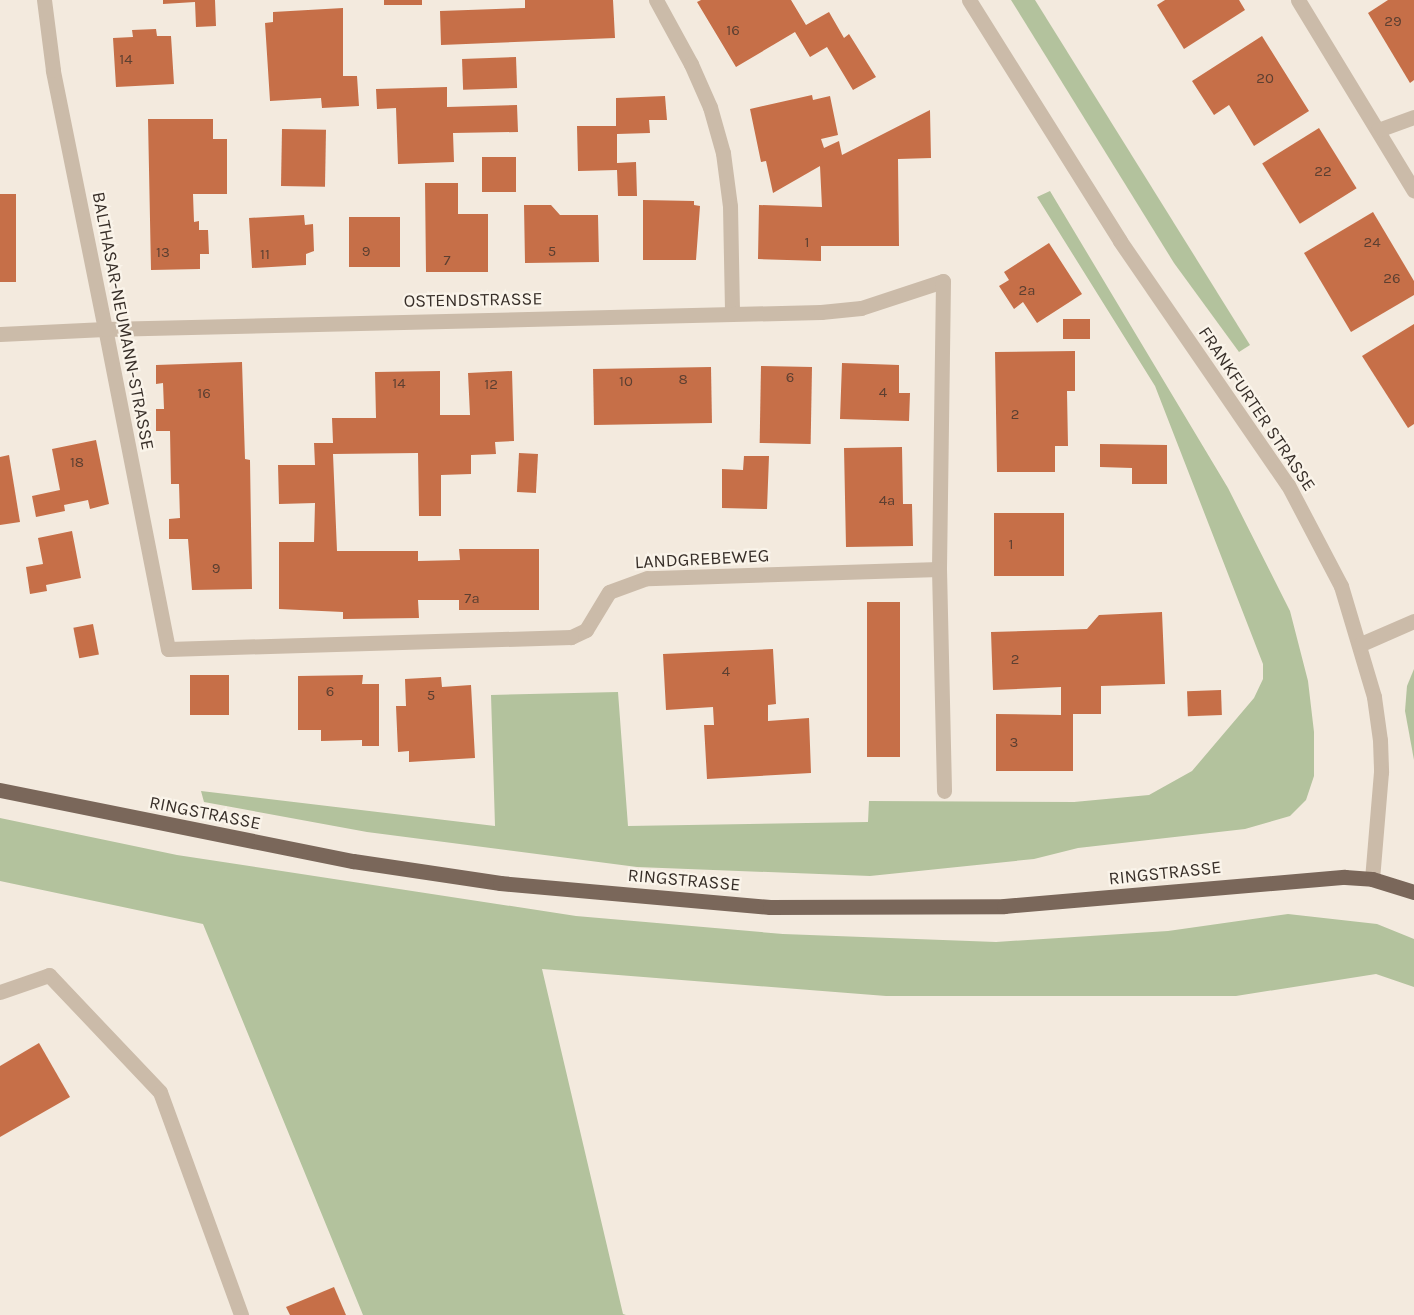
<!DOCTYPE html>
<html>
<head>
<meta charset="utf-8">
<style>
  body { margin:0 }
  #map { position:relative; width:1414px; height:1315px; overflow:hidden; background:#f3eade; font-family:Karla,sans-serif }
  div>[style] { position:absolute }
  .green>* { inset:0; background:#b3c29d }
  .building>* { inset:0; background:#c66f48; transform-origin:0 0 }
  .minor>* { height:15px; margin:-7.5px; padding:0 7.5px; transform-origin:7.5px; border-radius:7.5px; background:#cbbba9 }
  .major>* { height:15px; margin:-7.5px; padding:0 7.5px; transform-origin:7.5px; border-radius:7.5px; background:#7a675a }
  span { translate:-50% -50%; white-space:nowrap; text-align:center; line-height:1.15; -webkit-text-stroke:4.5px #faf4ea; paint-order:stroke }
  .number-label { font-size:15px; color:#5c3f31 }
  .number-label span { -webkit-text-stroke-width:0 }
  .street-label { font-size:18px; color:#382f29 }
</style>
</head>
<body>
<div id="map">
  <div class="green">
    <div style="clip-path:polygon(1011px 0,1035px 0,1250px 345px,1239px 352px,1174px 263px)"></div>
    <div style="clip-path:polygon(1050px 191px,1228px 488px,1290px 611px,1308px 681px,1314px 732px,1314px 776px,1306px 800px,1290px 816px,1245px 829px,1078px 848px,1034px 859px,870px 876px,637px 867px,367px 832px,204px 802px,201px 791px,495px 826px,491px 695px,618px 692px,628px 826px,868px 822px,869px 801px,1074px 802px,1149px 795px,1192px 771px,1254px 698px,1263px 679px,1263px 664px,1155px 386px,1037px 197px)"></div>
    <div style="clip-path:polygon(1414px 669px,1414px 760px,1405px 711px,1407px 686px)"></div>
    <div style="clip-path:polygon(0 818px,177px 855px,576px 916px,783px 934px,996px 942px,1168px 931px,1288px 914px,1377px 924px,1414px 939px,1414px 987px,1376px 974px,1236px 996px,886px 996px,542px 969px,623px 1314px,626px 1315px,363px 1315px,203px 924px,0 881px)"></div>
  </div>
  <div class="building">
    <div style="clip-path:polygon(163px 0,215px 0,216px 26px,196px 27px,195px 2px,163px 4px)"></div>
    <div style="left:384px;top:0;width:38px;height:5px"></div>
    <div style="clip-path:polygon(525px 0,613px 0,615px 38px,441px 45px,440px 11px,525px 8px)"></div>
    <div style="clip-path:polygon(701px 0,791px 0,806px 25px,829px 12px,844px 38px,849px 34px,876px 77px,853px 90px,827px 47px,810px 57px,795px 32px,736px 67px,697px 2px)"></div>
    <div style="clip-path:polygon(1165px 0,1239px 0,1245px 10px,1184px 49px,1157px 5px)"></div>
    <div style="clip-path:polygon(1388px 0,1414px 0,1414px 80px,1410px 83px,1368px 13px)"></div>
    <div style="clip-path:polygon(343px 8px,343px 76px,357px 76px,359px 106px,322px 108px,321px 98px,270px 101px,265px 23px,273px 22px,273px 12px)"></div>
    <div style="clip-path:polygon(156px 29px,157px 36px,171px 36px,174px 84px,116px 87px,113px 38px,133px 37px,132px 30px)"></div>
    <div style="clip-path:polygon(1262px 36px,1309px 111px,1254px 146px,1229px 105px,1214px 115px,1192px 81px)"></div>
    <div style="left:516px;top:57px;width:31px;height:54px;rotate:88deg"></div>
    <div style="clip-path:polygon(447px 87px,447px 107px,517px 105px,518px 132px,453px 133px,454px 162px,398px 164px,396px 108px,377px 109px,376px 89px)"></div>
    <div style="clip-path:polygon(812px 95px,813px 100px,830px 96px,838px 135px,821px 139px,824px 148px,839px 141px,842px 155px,930px 110px,931px 158px,898px 159px,899px 246px,821px 246px,821px 261px,758px 259px,759px 205px,822px 207px,820px 166px,773px 193px,766px 161px,761px 162px,750px 109px)"></div>
    <div style="clip-path:polygon(665px 96px,667px 120px,649px 120px,650px 133px,617px 134px,617px 163px,636px 162px,637px 196px,618px 196px,617px 170px,578px 171px,577px 126px,616px 126px,616px 98px)"></div>
    <div style="clip-path:polygon(148px 119px,213px 119px,213px 139px,227px 139px,227px 194px,193px 194px,194px 222px,199px 221px,199px 230px,208px 230px,209px 254px,200px 254px,200px 269px,151px 270px)"></div>
    <div style="left:1319px;top:128px;width:71px;height:67px;rotate:58deg"></div>
    <div style="left:282px;top:129px;width:44px;height:57px;rotate:1deg"></div>
    <div style="left:482px;top:157px;width:34px;height:35px"></div>
    <div style="clip-path:polygon(425px 183px,458px 183px,458px 214px,488px 214px,488px 272px,426px 272px)"></div>
    <div style="left:0;top:194px;width:16px;height:88px"></div>
    <div style="clip-path:polygon(643px 200px,694px 201px,694px 205px,700px 206px,696px 260px,643px 260px)"></div>
    <div style="clip-path:polygon(524px 205px,551px 205px,560px 215px,598px 215px,599px 262px,525px 263px)"></div>
    <div style="clip-path:polygon(1373px 212px,1414px 281px,1414px 295px,1351px 332px,1304px 253px)"></div>
    <div style="clip-path:polygon(304px 215px,305px 225px,313px 224px,314px 251px,306px 254px,306px 265px,252px 268px,249px 218px)"></div>
    <div style="left:349px;top:217px;width:51px;height:50px"></div>
    <div style="clip-path:polygon(1049px 243px,1082px 294px,1037px 323px,1023px 302px,1014px 309px,999px 286px,1009px 280px,1004px 272px)"></div>
    <div style="left:1063px;top:319px;width:27px;height:20px"></div>
    <div style="clip-path:polygon(1414px 324px,1414px 424px,1408px 428px,1362px 356px)"></div>
    <div style="clip-path:polygon(1075px 351px,1075px 391px,1067px 391px,1068px 446px,1055px 446px,1055px 472px,997px 472px,995px 352px)"></div>
    <div style="clip-path:polygon(242px 362px,245px 459px,250px 460px,252px 589px,192px 590px,188px 539px,169px 539px,169px 519px,180px 518px,179px 484px,171px 484px,170px 431px,156px 431px,156px 409px,164px 409px,163px 383px,156px 384px,156px 365px)"></div>
    <div style="clip-path:polygon(842px 363px,899px 365px,899px 393px,910px 393px,909px 421px,840px 419px)"></div>
    <div style="left:761px;top:366px;width:51px;height:77px;rotate:1deg"></div>
    <div style="left:711px;top:367px;width:56px;height:118px;rotate:89deg"></div>
    <div style="clip-path:polygon(440px 371px,440px 415px,470px 415px,468px 373px,512px 371px,514px 441px,495px 442px,496px 454px,471px 455px,471px 474px,441px 475px,441px 516px,419px 516px,418px 453px,333px 454px,337px 551px,418px 551px,418px 561px,460px 560px,459px 549px,539px 549px,539px 610px,459px 610px,459px 600px,418px 600px,419px 618px,343px 619px,343px 612px,279px 609px,279px 542px,314px 542px,315px 503px,279px 504px,278px 465px,315px 465px,314px 443px,333px 443px,332px 418px,376px 418px,375px 372px)"></div>
    <div style="clip-path:polygon(96px 440px,109px 504px,90px 509px,88px 500px,64px 505px,65px 511px,36px 517px,32px 496px,60px 490px,52px 449px)"></div>
    <div style="clip-path:polygon(1100px 444px,1167px 445px,1167px 484px,1132px 484px,1132px 468px,1100px 467px)"></div>
    <div style="clip-path:polygon(902px 447px,903px 504px,912px 504px,913px 546px,846px 547px,844px 448px)"></div>
    <div style="left:519px;top:453px;width:19px;height:39px;rotate:3deg"></div>
    <div style="clip-path:polygon(9px 455px,20px 522px,0 525px,0 457px)"></div>
    <div style="clip-path:polygon(744px 456px,769px 456px,767px 509px,722px 508px,722px 469px,743px 470px)"></div>
    <div style="left:994px;top:513px;width:70px;height:63px"></div>
    <div style="clip-path:polygon(72px 531px,81px 578px,46px 585px,47px 591px,30px 594px,26px 567px,43px 564px,38px 538px)"></div>
    <div style="left:867px;top:602px;width:33px;height:155px"></div>
    <div style="clip-path:polygon(1162px 612px,1165px 684px,1101px 686px,1101px 714px,1073px 714px,1073px 771px,996px 771px,996px 714px,1061px 715px,1061px 687px,993px 690px,991px 632px,1087px 629px,1099px 615px)"></div>
    <div style="left:93px;top:624px;width:31px;height:20px;rotate:79deg"></div>
    <div style="clip-path:polygon(773px 649px,776px 704px,768px 705px,768px 721px,809px 718px,811px 773px,707px 779px,704px 725px,714px 725px,713px 707px,666px 710px,663px 654px)"></div>
    <div style="left:190px;top:675px;width:39px;height:40px"></div>
    <div style="clip-path:polygon(363px 675px,362px 684px,379px 684px,379px 746px,362px 746px,362px 740px,321px 741px,321px 730px,298px 730px,298px 676px)"></div>
    <div style="clip-path:polygon(441px 677px,442px 687px,471px 685px,475px 758px,409px 762px,409px 751px,398px 752px,396px 706px,406px 706px,405px 679px)"></div>
    <div style="left:1221px;top:690px;width:25px;height:34px;rotate:88deg"></div>
    <div style="clip-path:polygon(39px 1043px,70px 1097px,0 1137px,0 1066px)"></div>
    <div style="clip-path:polygon(334px 1287px,346px 1315px,290px 1315px,286px 1307px)"></div>
  </div>
  <div class="minor">
    <div style="left:656px;top:0;width:73px;rotate:61.3deg"></div>
    <div style="left:691px;top:64px;width:47px;rotate:66.2deg"></div>
    <div style="left:710px;top:107px;width:48px;rotate:74.2deg"></div>
    <div style="left:723px;top:153px;width:53px;rotate:82.5deg"></div>
    <div style="left:730px;top:206px;width:107px;rotate:88.9deg"></div>
    <div style="left:969px;top:0;width:284px;rotate:57.9deg"></div>
    <div style="left:1120px;top:241px;width:296px;rotate:55.5deg"></div>
    <div style="left:1288px;top:485px;width:114px;rotate:62.3deg"></div>
    <div style="left:1341px;top:586px;width:116px;rotate:73.4deg"></div>
    <div style="left:1374px;top:697px;width:43px;rotate:82.1deg"></div>
    <div style="left:1380px;top:740px;width:32px;rotate:88deg"></div>
    <div style="left:1381px;top:772px;width:107px;rotate:94.8deg"></div>
    <div style="left:1298px;top:0;width:223px;rotate:58.7deg"></div>
    <div style="left:1378px;top:130px;width:38px;rotate:-20deg"></div>
    <div style="left:0;top:334px;width:105px;rotate:-2.7deg"></div>
    <div style="left:105px;top:329px;width:716px;rotate:-1.36deg"></div>
    <div style="left:821px;top:312px;width:40px;rotate:-5.7deg"></div>
    <div style="left:861px;top:308px;width:86px;rotate:-18.2deg"></div>
    <div style="left:943px;top:281px;width:288px;rotate:90.8deg"></div>
    <div style="left:939px;top:569px;width:292px;rotate:178.2deg"></div>
    <div style="left:647px;top:578px;width:40px;rotate:159.8deg"></div>
    <div style="left:609px;top:592px;width:44px;rotate:121.2deg"></div>
    <div style="left:586px;top:630px;width:17px;rotate:155deg"></div>
    <div style="left:571px;top:637px;width:403px;rotate:178.3deg"></div>
    <div style="left:168px;top:649px;width:326px;rotate:-101.1deg"></div>
    <div style="left:105px;top:329px;width:264px;rotate:-101.4deg"></div>
    <div style="left:53px;top:70px;width:71px;rotate:-97.3deg"></div>
    <div style="left:939px;top:569px;width:222px;rotate:88.7deg"></div>
    <div style="left:1361px;top:644px;width:58px;rotate:-23.5deg"></div>
    <div style="left:0;top:992px;width:52px;rotate:-19.1deg"></div>
    <div style="left:49px;top:975px;width:161px;rotate:46.5deg"></div>
    <div style="left:160px;top:1092px;width:237px;rotate:70deg"></div>
  </div>
  <div class="major">
    <div style="left:0;top:790px;width:360px;rotate:11.4deg"></div>
    <div style="left:353px;top:861px;width:149px;rotate:8.5deg"></div>
    <div style="left:500px;top:883px;width:271px;rotate:5.1deg"></div>
    <div style="left:770px;top:907px;width:234px;rotate:-0.2deg"></div>
    <div style="left:1004px;top:906px;width:342px;rotate:-4.9deg"></div>
    <div style="left:1345px;top:877px;width:27px;rotate:4deg"></div>
    <div style="left:1372px;top:879px;width:44px;rotate:17.2deg"></div>
  </div>
  <div class="number-label">
    <span style="left:1393px;top:22px">29</span>
    <span style="left:733px;top:31px">16</span>
    <span style="left:126px;top:60px">14</span>
    <span style="left:1265px;top:79px">20</span>
    <span style="left:1323px;top:172px">22</span>
    <span style="left:807px;top:243px">1</span>
    <span style="left:1372px;top:243px">24</span>
    <span style="left:366px;top:252px">9</span>
    <span style="left:552px;top:252px">5</span>
    <span style="left:163px;top:253px">13</span>
    <span style="left:265px;top:255px">11</span>
    <span style="left:447px;top:261px">7</span>
    <span style="left:1392px;top:279px">26</span>
    <span style="left:1027px;top:291px">2a</span>
    <span style="left:790px;top:378px">6</span>
    <span style="left:683px;top:380px">8</span>
    <span style="left:626px;top:382px">10</span>
    <span style="left:399px;top:384px">14</span>
    <span style="left:491px;top:385px">12</span>
    <span style="left:883px;top:393px">4</span>
    <span style="left:204px;top:394px">16</span>
    <span style="left:1015px;top:415px">2</span>
    <span style="left:77px;top:463px">18</span>
    <span style="left:887px;top:501px">4a</span>
    <span style="left:1011px;top:545px">1</span>
    <span style="left:216px;top:569px">9</span>
    <span style="left:472px;top:599px">7a</span>
    <span style="left:1015px;top:660px">2</span>
    <span style="left:726px;top:672px">4</span>
    <span style="left:330px;top:692px">6</span>
    <span style="left:431px;top:696px">5</span>
    <span style="left:1014px;top:743px">3</span>
  </div>
  <div class="street-label">
    <span style="left:473px;top:300px;rotate:-1deg">OSTENDSTRASSE</span>
    <span style="left:123px;top:321px;rotate:79deg">BALTHASAR-NEUMANN-STRASSE</span>
    <span style="left:1257px;top:409px;rotate:56deg">FRANKFURTER STRASSE</span>
    <span style="left:702px;top:559px;rotate:-3deg">LANDGREBEWEG</span>
    <span style="left:205px;top:813px;rotate:11deg">RINGSTRASSE</span>
    <span style="left:1165px;top:873px;rotate:-6deg">RINGSTRASSE</span>
    <span style="left:684px;top:880px;rotate:5deg">RINGSTRASSE</span>
  </div>
</div>
</body>
</html>
